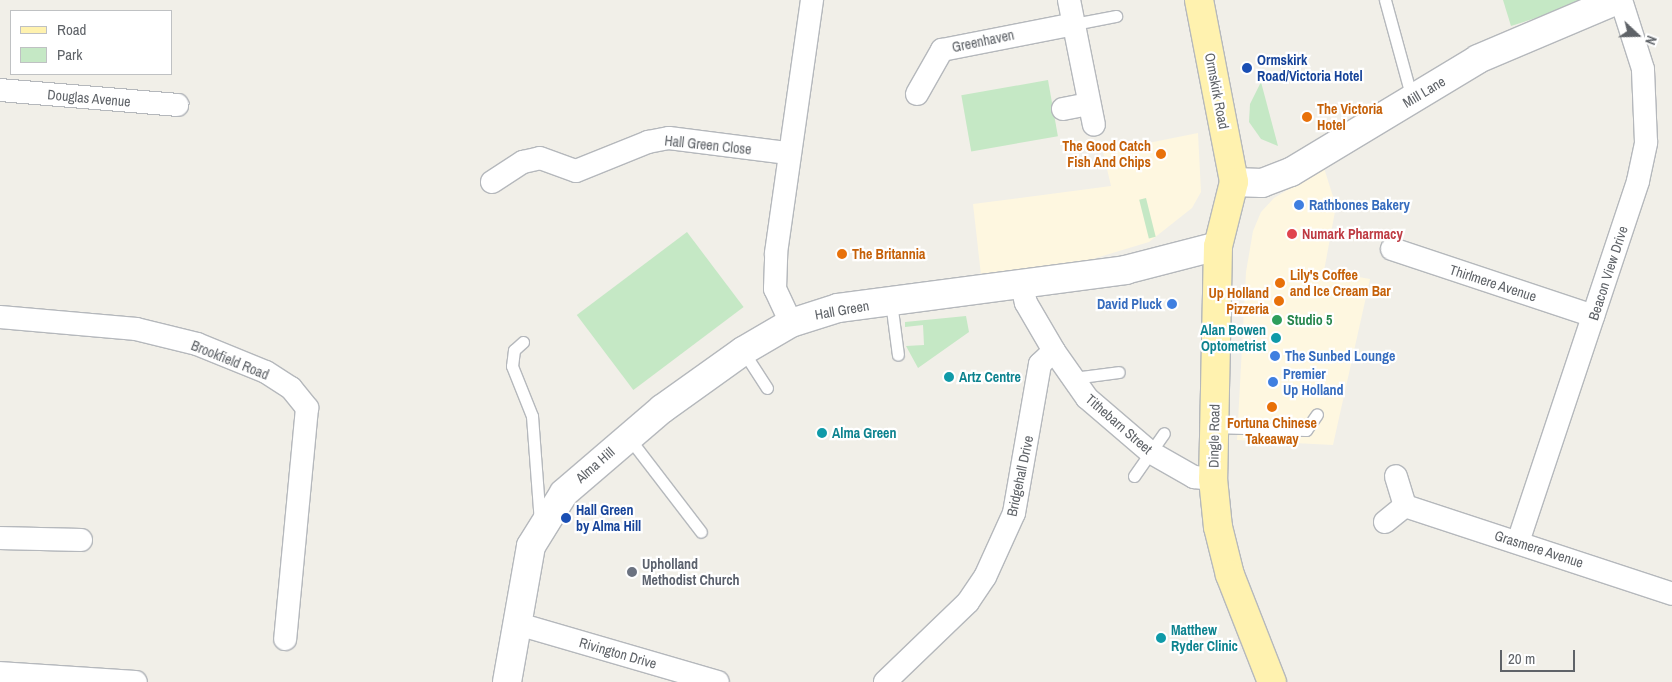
<!DOCTYPE html>
<html>
<head>
<meta charset="utf-8">
<style>
  body { margin:0 }
  #map { position:relative; width:1672px; height:682px; overflow:hidden; background:#f1efe8; font-family:"Archivo Narrow",sans-serif }
  div>[style] { position:absolute }
  .commercial>* { inset:0; background:#fef7e0 }
  .green>* { inset:0; background:#c5e8c5; transform-origin:0 0 }
  .roads { filter:drop-shadow(1px 0 #b5b8bc) drop-shadow(-1px 0 #b5b8bc) drop-shadow(0 1px #b5b8bc) drop-shadow(0 -1px #b5b8bc) }
  .lane>* { height:11px; margin:-5.5px; padding:0 5.5px; transform-origin:5.5px; border-radius:5.5px; background:#fff }
  .street>* { height:22px; margin:-11px; padding:0 11px; transform-origin:11px; border-radius:11px; background:#fff }
  .secondary>* { height:28px; margin:-14px; padding:0 14px; transform-origin:14px; border-radius:14px; background:#fff }
  .primary>* { height:28px; margin:-14px; padding:0 14px; transform-origin:14px; border-radius:14px; background:#fff2af }
  .dots>* { width:14px; height:14px; translate:-50% -50%; box-sizing:border-box; border:2px solid #fff; border-radius:50% }
  span { translate:-50% -50%; white-space:nowrap; text-align:center; line-height:1.15; -webkit-text-stroke:4.5px #fff; paint-order:stroke }
  .street-label { font-size:14px; color:#5f6368 }
  .transit-label { font-size:14px; color:#164399; font-weight:700 }
  .left { translate:0 -50%; text-align:left }
  .food-label { font-size:14px; color:#c56008; font-weight:700 }
  .right { translate:-100% -50%; text-align:right }
  .shop-label { font-size:14px; color:#366cbe; font-weight:700 }
  .health-label { font-size:14px; color:#be3a42; font-weight:700 }
  .leisure-label { font-size:14px; color:#27864d; font-weight:700 }
  .culture-label { font-size:14px; color:#0d838f; font-weight:700 }
  .worship-label { font-size:14px; color:#5b616d; font-weight:700 }
  .legend { position:absolute; left:10px; top:10px; width:162px; height:65px; box-sizing:border-box; background:#fff; border:1px solid #bfc1c3; margin:0; padding:6px 9px; list-style:none; font-size:15px; color:#5f6368 }
  .legend li { display:flex; align-items:center; gap:10px; height:25px }
  .legend b { width:25px; border:1px solid #bfc1c3 }
  .north { position:absolute; left:1612px; top:10px; width:50px; height:50px; -webkit-text-stroke:4px #fff; paint-order:stroke; rotate:111deg; font-size:14px; font-weight:700; line-height:20px; text-align:center; color:#5f6368 }
  .north::after { content:''; display:block; margin:auto; width:18px; height:22px; background:#5f6368; clip-path:polygon(50% 0,100% 100%,50% 72%,0 100%) }
  .scale { position:absolute; left:1500px; top:650px; width:75px; height:22px; box-sizing:border-box; border:2px solid #5f6368; border-top:0; padding-left:6px; font-size:15px; line-height:18px; white-space:nowrap; color:#5f6368; -webkit-text-stroke:4px #fff; paint-order:stroke }
</style>
</head>
<body>
<div id="map">
  <div class="commercial">
    <div style="clip-path:polygon(1198px 133px,1201px 192px,1192px 208px,1149px 242px,1086px 261px,981px 275px,973px 204px,1111px 186px,1103px 152px)"></div>
    <div style="clip-path:polygon(1324px 168px,1336px 206px,1324px 271px,1370px 279px,1333px 445px,1237px 440px,1246px 272px,1253px 231px,1261px 212px,1274px 198px)"></div>
  </div>
  <div class="green">
    <div style="clip-path:polygon(1503px 0,1592px 0,1511px 26px)"></div>
    <div style="left:1048px;top:80px;width:57px;height:88px;rotate:80deg"></div>
    <div style="clip-path:polygon(1261px 82px,1278px 146px,1261px 139px,1249px 122px,1250px 104px)"></div>
    <div style="left:1146px;top:198px;width:40px;height:7px;rotate:76deg"></div>
    <div style="left:687px;top:232px;width:94px;height:138px;rotate:53deg"></div>
    <div style="clip-path:polygon(966px 316px,969px 332px,918px 368px,906px 346px,924px 345px,923px 325px,905px 327px,905px 322px)"></div>
  </div>
  <div class="roads">
    <div class="lane">
      <div style="left:1385px;top:0;width:103px;rotate:74.7deg"></div>
      <div style="left:1074px;top:24px;width:43px;rotate:-10.8deg"></div>
      <div style="left:891px;top:302px;width:53px;rotate:82.5deg"></div>
      <div style="left:523px;top:342px;width:12px;rotate:138deg"></div>
      <div style="left:514px;top:350px;width:16px;rotate:97deg"></div>
      <div style="left:512px;top:366px;width:54px;rotate:68.2deg"></div>
      <div style="left:532px;top:416px;width:106px;rotate:85.7deg"></div>
      <div style="left:743px;top:351px;width:44px;rotate:57deg"></div>
      <div style="left:1073px;top:378px;width:46px;rotate:-7.4deg"></div>
      <div style="left:1214px;top:427px;width:92px;rotate:1.9deg"></div>
      <div style="left:1306px;top:430px;width:19px;rotate:-55deg"></div>
      <div style="left:629px;top:438px;width:118px;rotate:52.5deg"></div>
      <div style="left:1134px;top:476px;width:52px;rotate:-55.1deg"></div>
    </div>
    <div class="street">
      <div style="left:1069px;top:0;width:127px;rotate:78.7deg"></div>
      <div style="left:0;top:90px;width:178px;rotate:4.8deg"></div>
      <div style="left:917px;top:94px;width:51px;rotate:-60.4deg"></div>
      <div style="left:942px;top:50px;width:135px;rotate:-11.1deg"></div>
      <div style="left:1063px;top:109px;width:26px;rotate:-11deg"></div>
      <div style="left:492px;top:182px;width:37px;rotate:-33deg"></div>
      <div style="left:523px;top:162px;width:17px;rotate:-13deg"></div>
      <div style="left:540px;top:158px;width:38px;rotate:20deg"></div>
      <div style="left:576px;top:171px;width:78px;rotate:-21.9deg"></div>
      <div style="left:648px;top:142px;width:21px;rotate:-11deg"></div>
      <div style="left:669px;top:138px;width:120px;rotate:7.2deg"></div>
      <div style="left:1392px;top:249px;width:212px;rotate:18.4deg"></div>
      <div style="left:1022px;top:286px;width:17px;rotate:77deg"></div>
      <div style="left:1026px;top:303px;width:56px;rotate:59.7deg"></div>
      <div style="left:1054px;top:351px;width:57px;rotate:54.9deg"></div>
      <div style="left:1087px;top:398px;width:83px;rotate:40.6deg"></div>
      <div style="left:1150px;top:452px;width:51px;rotate:29.6deg"></div>
      <div style="left:1194px;top:477px;width:19px;rotate:6deg"></div>
      <div style="left:0;top:317px;width:137px;rotate:5deg"></div>
      <div style="left:136px;top:329px;width:63px;rotate:13.8deg"></div>
      <div style="left:197px;top:344px;width:74px;rotate:22.1deg"></div>
      <div style="left:266px;top:372px;width:30px;rotate:33deg"></div>
      <div style="left:291px;top:388px;width:26px;rotate:51deg"></div>
      <div style="left:307px;top:408px;width:232px;rotate:95.4deg"></div>
      <div style="left:791px;top:323px;width:38px;rotate:-115deg"></div>
      <div style="left:775px;top:289px;width:36px;rotate:-88deg"></div>
      <div style="left:776px;top:253px;width:256px;rotate:-81.9deg"></div>
      <div style="left:1405px;top:506px;width:281px;rotate:18.2deg"></div>
      <div style="left:1385px;top:522px;width:26px;rotate:-39deg"></div>
      <div style="left:1405px;top:506px;width:31px;rotate:-107deg"></div>
      <div style="left:0;top:538px;width:81px;rotate:1.4deg"></div>
      <div style="left:1518px;top:542px;width:380px;rotate:-71.6deg"></div>
      <div style="left:1638px;top:181px;width:40px;rotate:-78deg"></div>
      <div style="left:1646px;top:142px;width:73px;rotate:-92.4deg"></div>
      <div style="left:1643px;top:69px;width:72px;rotate:-107.7deg"></div>
      <div style="left:518px;top:624px;width:208px;rotate:16.2deg"></div>
      <div style="left:0;top:673px;width:136px;rotate:3.8deg"></div>
      <div style="left:885px;top:682px;width:115px;rotate:-43.9deg"></div>
      <div style="left:968px;top:602px;width:30px;rotate:-56deg"></div>
      <div style="left:985px;top:577px;width:70px;rotate:-65.6deg"></div>
      <div style="left:1014px;top:513px;width:151px;rotate:-80.1deg"></div>
      <div style="left:1040px;top:364px;width:19px;rotate:-43deg"></div>
    </div>
    <div class="secondary">
      <div style="left:1234px;top:182px;width:28px;rotate:2deg"></div>
      <div style="left:1262px;top:183px;width:31px;rotate:-21deg"></div>
      <div style="left:1291px;top:172px;width:218px;rotate:-31.1deg"></div>
      <div style="left:1478px;top:59px;width:151px;rotate:-23deg"></div>
      <div style="left:507px;top:682px;width:138px;rotate:-80deg"></div>
      <div style="left:531px;top:546px;width:62px;rotate:-58.1deg"></div>
      <div style="left:564px;top:493px;width:129px;rotate:-40.6deg"></div>
      <div style="left:662px;top:409px;width:100px;rotate:-35.6deg"></div>
      <div style="left:743px;top:351px;width:56px;rotate:-30.3deg"></div>
      <div style="left:791px;top:323px;width:49px;rotate:-17.7deg"></div>
      <div style="left:838px;top:308px;width:290px;rotate:-7.5deg"></div>
      <div style="left:1125px;top:270px;width:96px;rotate:-14.5deg"></div>
    </div>
    <div class="primary">
      <div style="left:1199px;top:0;width:185px;rotate:79.1deg"></div>
      <div style="left:1234px;top:182px;width:66px;rotate:104deg"></div>
      <div style="left:1218px;top:246px;width:233px;rotate:91.2deg"></div>
      <div style="left:1213px;top:479px;width:48px;rotate:84.1deg"></div>
      <div style="left:1218px;top:527px;width:49px;rotate:76deg"></div>
      <div style="left:1230px;top:575px;width:115px;rotate:68.6deg"></div>
    </div>
  </div>
  <div class="dots">
    <div style="left:1247px;top:68px;background:#1a4fb4"></div>
    <div style="left:1307px;top:117px;background:#e8710a"></div>
    <div style="left:1161px;top:154px;background:#e8710a"></div>
    <div style="left:1299px;top:205px;background:#3f7fe0"></div>
    <div style="left:1292px;top:234px;background:#e0444e"></div>
    <div style="left:842px;top:254px;background:#e8710a"></div>
    <div style="left:1280px;top:283px;background:#e8710a"></div>
    <div style="left:1279px;top:301px;background:#e8710a"></div>
    <div style="left:1172px;top:304px;background:#3f7fe0"></div>
    <div style="left:1277px;top:320px;background:#2e9e5b"></div>
    <div style="left:1276px;top:338px;background:#0f9aa8"></div>
    <div style="left:1275px;top:356px;background:#3f7fe0"></div>
    <div style="left:949px;top:377px;background:#0f9aa8"></div>
    <div style="left:1273px;top:382px;background:#3f7fe0"></div>
    <div style="left:1272px;top:407px;background:#e8710a"></div>
    <div style="left:822px;top:433px;background:#0f9aa8"></div>
    <div style="left:566px;top:518px;background:#1a4fb4"></div>
    <div style="left:632px;top:572px;background:#6b7280"></div>
    <div style="left:1161px;top:638px;background:#0f9aa8"></div>
  </div>
  <div class="street-label">
    <span style="left:983px;top:41px;rotate:-12deg">Greenhaven</span>
    <span style="left:1217px;top:91px;rotate:79deg">Ormskirk Road</span>
    <span style="left:1424px;top:92px;rotate:-31deg">Mill Lane</span>
    <span style="left:89px;top:98px;rotate:5deg">Douglas Avenue</span>
    <span style="left:708px;top:145px;rotate:6deg">Hall Green Close</span>
    <span style="left:1608px;top:273px;rotate:-72deg">Beacon View Drive</span>
    <span style="left:1493px;top:283px;rotate:18deg">Thirlmere Avenue</span>
    <span style="left:842px;top:310px;rotate:-10deg">Hall Green</span>
    <span style="left:230px;top:360px;rotate:22deg">Brookfield Road</span>
    <span style="left:1119px;top:424px;rotate:41deg">Tithebarn Street</span>
    <span style="left:1214px;top:436px;rotate:-89deg">Dingle Road</span>
    <span style="left:595px;top:465px;rotate:-41deg">Alma Hill</span>
    <span style="left:1020px;top:476px;rotate:-78deg">Bridgehall Drive</span>
    <span style="left:1539px;top:549px;rotate:18deg">Grasmere Avenue</span>
    <span style="left:618px;top:653px;rotate:16deg">Rivington Drive</span>
  </div>
  <div class="transit-label">
    <span class="left" style="left:1257px;top:68px">Ormskirk<br>Road/Victoria Hotel</span>
    <span class="left" style="left:576px;top:518px">Hall Green<br>by Alma Hill</span>
  </div>
  <div class="food-label">
    <span class="left" style="left:1317px;top:117px">The Victoria<br>Hotel</span>
    <span class="right" style="left:1151px;top:154px">The Good Catch<br>Fish And Chips</span>
    <span class="left" style="left:852px;top:254px">The Britannia</span>
    <span class="left" style="left:1290px;top:283px">Lily's Coffee<br>and Ice Cream Bar</span>
    <span class="right" style="left:1269px;top:301px">Up Holland<br>Pizzeria</span>
    <span style="left:1272px;top:431px">Fortuna Chinese<br>Takeaway</span>
  </div>
  <div class="shop-label">
    <span class="left" style="left:1309px;top:205px">Rathbones Bakery</span>
    <span class="right" style="left:1162px;top:304px">David Pluck</span>
    <span class="left" style="left:1285px;top:356px">The Sunbed Lounge</span>
    <span class="left" style="left:1283px;top:382px">Premier<br>Up Holland</span>
  </div>
  <div class="health-label">
    <span class="left" style="left:1302px;top:234px">Numark Pharmacy</span>
  </div>
  <div class="leisure-label">
    <span class="left" style="left:1287px;top:320px">Studio 5</span>
  </div>
  <div class="culture-label">
    <span class="right" style="left:1266px;top:338px">Alan Bowen<br>Optometrist</span>
    <span class="left" style="left:959px;top:377px">Artz Centre</span>
    <span class="left" style="left:832px;top:433px">Alma Green</span>
    <span class="left" style="left:1171px;top:638px">Matthew<br>Ryder Clinic</span>
  </div>
  <div class="worship-label">
    <span class="left" style="left:642px;top:572px">Upholland<br>Methodist Church</span>
  </div>
  <ul class="legend">
  <li><b style="height:6px;background:#fff2af"></b>Road</li>
  <li><b style="height:14px;background:#c5e8c5"></b>Park</li>
  </ul>
  <div class="north">N</div>
  <div class="scale">20 m</div>
</div>
</body>
</html>
